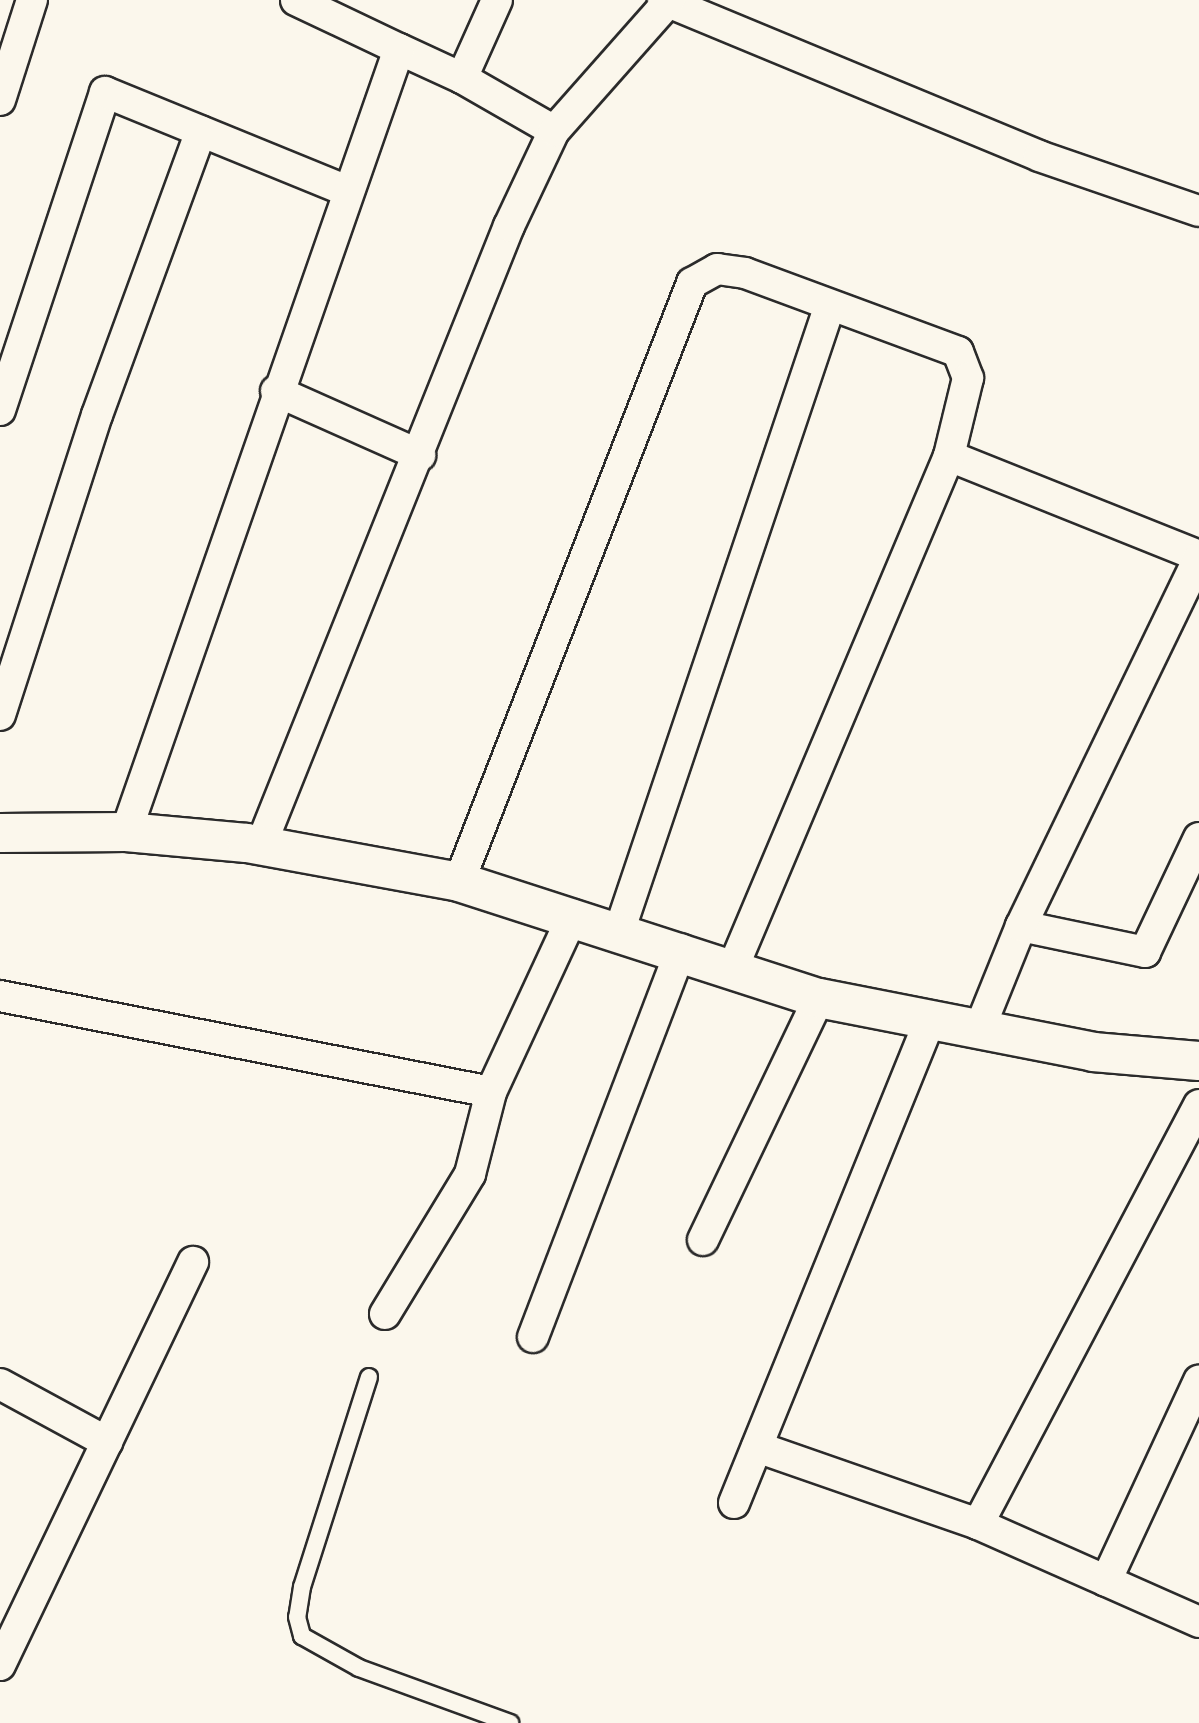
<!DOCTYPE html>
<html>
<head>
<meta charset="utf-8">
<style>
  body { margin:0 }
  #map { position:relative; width:1199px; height:1723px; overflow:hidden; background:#fbf7ec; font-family:"Comic Neue",sans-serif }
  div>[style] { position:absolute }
  .roads { filter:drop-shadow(2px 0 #2b2b2b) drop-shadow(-2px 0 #2b2b2b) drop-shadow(0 2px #2b2b2b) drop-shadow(0 -2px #2b2b2b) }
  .lane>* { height:16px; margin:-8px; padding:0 8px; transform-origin:8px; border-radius:8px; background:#fbf7ec }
  .street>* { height:30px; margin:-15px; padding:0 15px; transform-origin:15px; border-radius:15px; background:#fbf7ec }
  .secondary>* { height:38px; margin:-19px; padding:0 19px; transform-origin:19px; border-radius:19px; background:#fbf7ec }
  span { translate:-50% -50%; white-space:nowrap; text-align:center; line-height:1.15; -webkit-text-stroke:7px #fbf7ec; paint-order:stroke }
</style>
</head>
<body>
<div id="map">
  <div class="roads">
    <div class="lane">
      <div style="left:369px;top:1377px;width:220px;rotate:107.7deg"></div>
      <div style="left:302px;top:1587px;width:30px;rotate:99deg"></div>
      <div style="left:297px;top:1617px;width:20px;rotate:75deg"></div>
      <div style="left:302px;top:1636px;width:65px;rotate:29.3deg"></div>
      <div style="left:359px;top:1668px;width:161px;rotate:20deg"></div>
    </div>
    <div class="street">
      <div style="left:663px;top:0;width:407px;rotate:22.5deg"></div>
      <div style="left:1039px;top:156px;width:169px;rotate:19deg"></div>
      <div style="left:399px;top:49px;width:69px;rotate:24.7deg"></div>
      <div style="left:462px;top:78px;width:85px;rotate:-65.8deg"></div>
      <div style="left:462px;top:78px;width:106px;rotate:29.9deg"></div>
      <div style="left:0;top:100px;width:105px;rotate:-72.3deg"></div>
      <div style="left:276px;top:391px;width:158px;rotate:24deg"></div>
      <div style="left:0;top:410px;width:335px;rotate:-71.7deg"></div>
      <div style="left:105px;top:92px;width:259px;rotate:22.2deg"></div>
      <div style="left:949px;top:456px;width:269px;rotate:21.8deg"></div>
      <div style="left:0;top:715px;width:315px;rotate:-72.1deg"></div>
      <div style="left:97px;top:415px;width:302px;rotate:-69.9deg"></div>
      <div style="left:126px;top:832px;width:829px;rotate:-70.78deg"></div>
      <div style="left:399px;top:49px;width:114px;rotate:-154.6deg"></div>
      <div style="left:261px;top:845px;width:667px;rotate:-68.17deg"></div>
      <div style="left:509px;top:226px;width:105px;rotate:-64.7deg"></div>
      <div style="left:554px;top:131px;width:175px;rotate:-48.5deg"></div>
      <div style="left:459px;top:882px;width:643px;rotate:-68.74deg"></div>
      <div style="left:692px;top:283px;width:29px;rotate:-29deg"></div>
      <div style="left:717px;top:269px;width:28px;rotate:8deg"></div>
      <div style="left:745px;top:273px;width:227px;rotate:20.3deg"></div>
      <div style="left:958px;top:352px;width:28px;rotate:69deg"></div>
      <div style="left:968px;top:378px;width:80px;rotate:103.7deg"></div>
      <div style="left:949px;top:456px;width:558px;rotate:112.89deg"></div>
      <div style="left:1021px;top:926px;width:127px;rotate:11.8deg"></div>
      <div style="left:1145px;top:952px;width:126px;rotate:-64.7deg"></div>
      <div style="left:620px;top:929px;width:658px;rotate:-71.4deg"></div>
      <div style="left:0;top:996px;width:500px;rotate:11.06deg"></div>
      <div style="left:491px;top:1092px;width:195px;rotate:-65.1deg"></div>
      <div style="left:979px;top:1030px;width:112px;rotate:-68deg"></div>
      <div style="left:1021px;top:926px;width:409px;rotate:-64.2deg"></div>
      <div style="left:1199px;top:1105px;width:474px;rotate:117.8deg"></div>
      <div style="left:978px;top:1524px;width:242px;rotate:23.9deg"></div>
      <div style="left:703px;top:1240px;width:268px;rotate:-64.4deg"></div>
      <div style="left:385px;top:1314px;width:164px;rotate:-58.7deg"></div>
      <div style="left:470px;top:1174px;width:85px;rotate:-75.6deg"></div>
      <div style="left:533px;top:1337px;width:415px;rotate:-69.1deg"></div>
      <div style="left:0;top:1384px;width:122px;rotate:28.5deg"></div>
      <div style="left:757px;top:1447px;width:234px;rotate:19.2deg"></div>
      <div style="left:734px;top:1503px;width:521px;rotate:-67.91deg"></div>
      <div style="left:1106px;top:1581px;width:221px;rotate:-65.1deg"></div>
      <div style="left:0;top:1665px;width:447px;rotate:-64.4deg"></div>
    </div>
    <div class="secondary">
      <div style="left:0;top:833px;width:126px;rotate:-0.5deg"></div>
      <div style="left:126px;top:832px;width:121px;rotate:5.2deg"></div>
      <div style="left:247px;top:843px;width:216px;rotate:10.4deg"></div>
      <div style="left:459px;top:882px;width:378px;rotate:17.9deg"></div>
      <div style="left:819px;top:998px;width:279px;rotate:11.1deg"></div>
      <div style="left:1093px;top:1052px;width:106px;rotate:4.9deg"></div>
    </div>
  </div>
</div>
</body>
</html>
